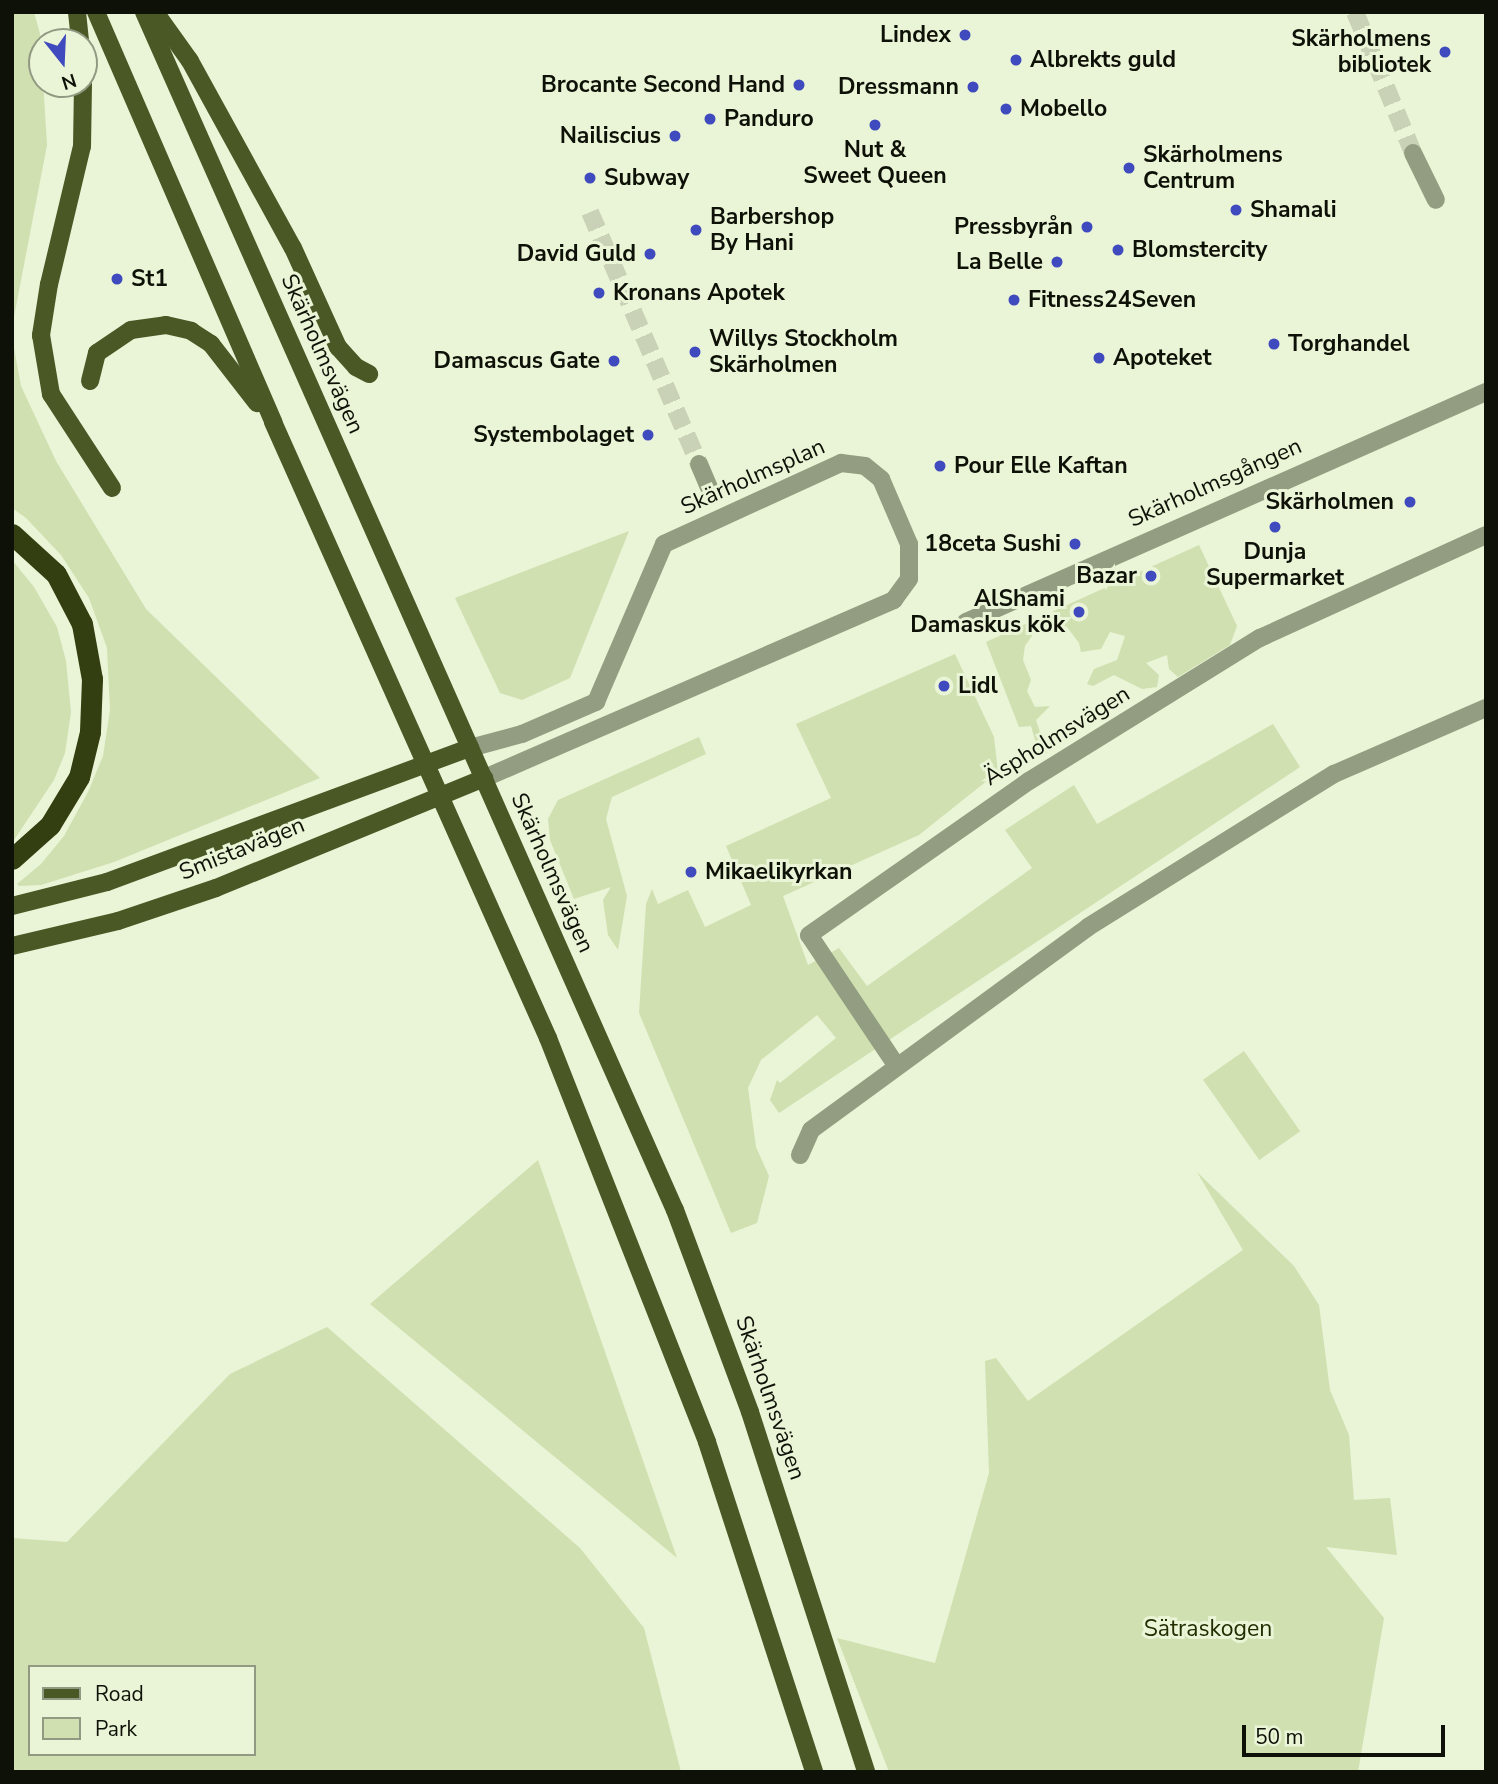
<!DOCTYPE html>
<html>
<head>
<meta charset="utf-8">
<style>
  body { margin:0 }
  #map { position:relative; width:1498px; height:1784px; overflow:hidden; background:#eaf4d6; font-family:"Nunito Sans",sans-serif }
  div>[style] { position:absolute }
  .green>* { inset:0; background:#d0e0b1; transform-origin:0 0 }
  .minor-tunnel>* { height:18px; margin-top:-9px; transform-origin:0; background:repeating-linear-gradient(90deg,#c9d2b7 0 18px,transparent 0 27px) }
  .minor>* { height:18px; margin:-9px; padding:0 9px; transform-origin:9px; border-radius:9px; background:#939d81 }
  .major>* { height:18px; margin:-9px; padding:0 9px; transform-origin:9px; border-radius:9px; background:#4a5826 }
  .highway>* { height:21px; margin:-10.5px; padding:0 10.5px; transform-origin:10.5px; border-radius:10.5px; background:#333f10 }
  .dots>* { width:19px; height:19px; translate:-50% -50%; box-sizing:border-box; border:4px solid #eaf4d6; border-radius:50% }
  span { translate:-50% -50%; white-space:nowrap; text-align:center; line-height:1.15; -webkit-text-stroke:6px #eaf4d6; paint-order:stroke }
  .poi-label { font-size:23px; color:#0e1107; font-weight:700 }
  .right { translate:-100% -50%; text-align:right }
  .left { translate:0 -50%; text-align:left }
  .street-label { font-size:23px; color:#0e1107 }
  .park-label { font-size:23px; color:#222e00 }
  .frame { position:absolute; inset:0; border:14px solid #0e1107; pointer-events:none }
  .legend { position:absolute; left:28px; top:1665px; width:228px; height:91px; box-sizing:border-box; background:#eaf4d6; border:2px solid #929983; margin:0; padding:9px 12px; list-style:none; font-size:21px; color:#0e1107 }
  .legend li { display:flex; align-items:center; gap:14px; height:35px }
  .legend b { width:35px; border:2px solid #929983 }
  .north { position:absolute; left:28px; top:28px; width:70px; height:70px; box-sizing:border-box; background:#eaf4d6; border:2px solid #929983; border-radius:50%; rotate:162deg; font-size:19px; font-weight:700; line-height:28px; text-align:center; color:#0e1107 }
  .north::after { content:''; display:block; margin:auto; width:24px; height:32px; background:#3e4abe; clip-path:polygon(50% 0,100% 100%,50% 72%,0 100%) }
  .scale { position:absolute; left:1242px; top:1725px; width:203px; height:32px; box-sizing:border-box; border:4px solid #0e1107; border-top:0; padding-left:9px; font-size:21px; line-height:24px; white-space:nowrap; color:#0e1107; -webkit-text-stroke:5px #eaf4d6; paint-order:stroke }
</style>
</head>
<body>
<div id="map">
  <div class="green">
    <div style="clip-path:polygon(12px 12px,34px 12px,40px 34px,47px 145px,12px 327px)"></div>
    <div style="clip-path:polygon(12px 337px,21px 386px,56px 461px,146px 609px,320px 778px,114px 862px,41px 885px,19px 886px,17px 884px,41px 864px,64px 836px,88px 792px,103px 756px,110px 710px,107px 648px,89px 598px,61px 555px,26px 518px,12px 508px)"></div>
    <div style="clip-path:polygon(629px 531px,570px 678px,522px 700px,500px 693px,455px 598px)"></div>
    <div style="clip-path:polygon(1199px 545px,1237px 626px,1230px 645px,1178px 677px,1169px 669px,1167px 655px,1146px 663px,1159px 675px,1157px 687px,1142px 689px,1114px 675px,1093px 686px,1087px 684px,1094px 669px,1117px 660px,1125px 636px,1110px 632px,1101px 649px,1081px 652px,1079px 643px,1067px 627px,1053px 621px,1036px 630px,1025px 646px,1023px 660px,1031px 680px,1027px 691px,1035px 707px,1050px 706px,1036px 720px,1047px 753px,1039px 754px,1031px 726px,1019px 727px,986px 642px)"></div>
    <div style="clip-path:polygon(12px 560px,34px 587px,57px 627px,66px 661px,71px 712px,65px 753px,54px 780px,12px 843px)"></div>
    <div style="clip-path:polygon(955px 654px,994px 737px,998px 772px,919px 835px,783px 896px,808px 965px,839px 948px,867px 986px,1032px 868px,1005px 830px,1074px 785px,1097px 824px,1273px 724px,1300px 767px,779px 1113px,770px 1100px,777px 1080px,780px 1083px,836px 1038px,817px 1015px,761px 1060px,748px 1088px,756px 1147px,769px 1176px,757px 1223px,731px 1233px,639px 1013px,646px 904px,652px 889px,658px 904px,688px 890px,705px 927px,751px 905px,726px 846px,831px 798px,796px 724px)"></div>
    <div style="clip-path:polygon(699px 737px,706px 754px,612px 797px,606px 819px,627px 896px,618px 950px,608px 935px,603px 900px,611px 887px,574px 899px,550px 840px,548px 819px,558px 800px)"></div>
    <div style="left:1244px;top:1051px;width:98px;height:50px;rotate:55deg"></div>
    <div style="clip-path:polygon(538px 1160px,677px 1558px,370px 1304px)"></div>
    <div style="clip-path:polygon(1197px 1172px,1294px 1266px,1319px 1305px,1330px 1390px,1349px 1435px,1354px 1500px,1390px 1498px,1397px 1555px,1326px 1547px,1384px 1618px,1358px 1772px,889px 1772px,837px 1638px,935px 1663px,989px 1473px,985px 1361px,996px 1358px,1028px 1401px,1243px 1250px)"></div>
    <div style="clip-path:polygon(evenodd,327px 1327px,580px 1548px,644px 1628px,681px 1772px,12px 1772px,12px 1538px,67px 1542px,230px 1374px,327px 1327px,30px 1667px,254px 1667px,254px 1754px,30px 1754px,30px 1667px)"></div>
  </div>
  <div class="minor-tunnel">
    <div style="left:1355px;top:12px;width:152px;rotate:67.6deg"></div>
    <div style="left:590px;top:212px;width:275px;rotate:66.6deg"></div>
  </div>
  <div class="minor">
    <div style="left:1413px;top:153px;width:52px;rotate:63.9deg"></div>
    <div style="left:699px;top:464px;width:25px;rotate:67deg"></div>
    <div style="left:966px;top:622px;width:569px;rotate:-23.86deg"></div>
    <div style="left:470px;top:748px;width:54px;rotate:-15.1deg"></div>
    <div style="left:522px;top:734px;width:81px;rotate:-23.4deg"></div>
    <div style="left:596px;top:702px;width:172px;rotate:-66.7deg"></div>
    <div style="left:664px;top:544px;width:195px;rotate:-24.6deg"></div>
    <div style="left:841px;top:463px;width:24px;rotate:7deg"></div>
    <div style="left:865px;top:466px;width:21px;rotate:39deg"></div>
    <div style="left:881px;top:479px;width:71px;rotate:66.7deg"></div>
    <div style="left:909px;top:544px;width:35px;rotate:90deg"></div>
    <div style="left:909px;top:579px;width:26px;rotate:126deg"></div>
    <div style="left:894px;top:600px;width:447px;rotate:156.5deg"></div>
    <div style="left:896px;top:1065px;width:156px;rotate:-123.8deg"></div>
    <div style="left:809px;top:935px;width:269px;rotate:-35deg"></div>
    <div style="left:1029px;top:781px;width:272px;rotate:-31.8deg"></div>
    <div style="left:1260px;top:638px;width:248px;rotate:-24.5deg"></div>
    <div style="left:800px;top:1155px;width:27px;rotate:-66deg"></div>
    <div style="left:811px;top:1130px;width:343px;rotate:-36.2deg"></div>
    <div style="left:1088px;top:927px;width:290px;rotate:-31.9deg"></div>
    <div style="left:1334px;top:774px;width:166px;rotate:-23.5deg"></div>
  </div>
  <div class="major">
    <div style="left:77px;top:12px;width:30px;rotate:84deg"></div>
    <div style="left:96px;top:12px;width:447px;rotate:66.6deg"></div>
    <div style="left:273px;top:422px;width:675px;rotate:65.94deg"></div>
    <div style="left:548px;top:1038px;width:434px;rotate:68.5deg"></div>
    <div style="left:707px;top:1442px;width:347px;rotate:72deg"></div>
    <div style="left:144px;top:12px;width:1310px;rotate:66.1deg"></div>
    <div style="left:675px;top:1210px;width:215px;rotate:69.6deg"></div>
    <div style="left:750px;top:1412px;width:378px;rotate:72.1deg"></div>
    <div style="left:155px;top:12px;width:60px;rotate:54.5deg"></div>
    <div style="left:190px;top:61px;width:213px;rotate:61.2deg"></div>
    <div style="left:293px;top:248px;width:109px;rotate:65.6deg"></div>
    <div style="left:338px;top:347px;width:27px;rotate:48deg"></div>
    <div style="left:356px;top:367px;width:15px;rotate:28deg"></div>
    <div style="left:83px;top:84px;width:62px;rotate:90.9deg"></div>
    <div style="left:82px;top:146px;width:142px;rotate:103.4deg"></div>
    <div style="left:49px;top:284px;width:52px;rotate:98.9deg"></div>
    <div style="left:41px;top:335px;width:60px;rotate:80.4deg"></div>
    <div style="left:51px;top:394px;width:112px;rotate:57deg"></div>
    <div style="left:90px;top:381px;width:29px;rotate:-76deg"></div>
    <div style="left:97px;top:353px;width:41px;rotate:-34.1deg"></div>
    <div style="left:131px;top:330px;width:35px;rotate:-8deg"></div>
    <div style="left:166px;top:325px;width:26px;rotate:13deg"></div>
    <div style="left:191px;top:331px;width:24px;rotate:33deg"></div>
    <div style="left:211px;top:344px;width:75px;rotate:52.1deg"></div>
    <div style="left:12px;top:906px;width:98px;rotate:-14.2deg"></div>
    <div style="left:107px;top:882px;width:387px;rotate:-20.3deg"></div>
    <div style="left:12px;top:946px;width:109px;rotate:-13.3deg"></div>
    <div style="left:118px;top:921px;width:103px;rotate:-18.6deg"></div>
    <div style="left:216px;top:888px;width:290px;rotate:-22.3deg"></div>
  </div>
  <div class="highway">
    <div style="left:12px;top:534px;width:59px;rotate:42.3deg"></div>
    <div style="left:56px;top:574px;width:56px;rotate:62.5deg"></div>
    <div style="left:82px;top:624px;width:56px;rotate:79.7deg"></div>
    <div style="left:92px;top:679px;width:53px;rotate:92.2deg"></div>
    <div style="left:90px;top:732px;width:46px;rotate:103.7deg"></div>
    <div style="left:79px;top:777px;width:56px;rotate:121.1deg"></div>
    <div style="left:50px;top:825px;width:51px;rotate:138.2deg"></div>
  </div>
  <div class="dots">
    <div style="left:965px;top:35px;background:#3e4abe"></div>
    <div style="left:1445px;top:52px;background:#3e4abe"></div>
    <div style="left:1016px;top:60px;background:#3e4abe"></div>
    <div style="left:799px;top:85px;background:#3e4abe"></div>
    <div style="left:973px;top:87px;background:#3e4abe"></div>
    <div style="left:1006px;top:109px;background:#3e4abe"></div>
    <div style="left:710px;top:119px;background:#3e4abe"></div>
    <div style="left:875px;top:125px;background:#3e4abe"></div>
    <div style="left:675px;top:136px;background:#3e4abe"></div>
    <div style="left:1129px;top:168px;background:#3e4abe"></div>
    <div style="left:590px;top:178px;background:#3e4abe"></div>
    <div style="left:1236px;top:210px;background:#3e4abe"></div>
    <div style="left:1087px;top:227px;background:#3e4abe"></div>
    <div style="left:696px;top:230px;background:#3e4abe"></div>
    <div style="left:1118px;top:250px;background:#3e4abe"></div>
    <div style="left:650px;top:254px;background:#3e4abe"></div>
    <div style="left:1057px;top:262px;background:#3e4abe"></div>
    <div style="left:117px;top:279px;background:#3e4abe"></div>
    <div style="left:599px;top:293px;background:#3e4abe"></div>
    <div style="left:1014px;top:300px;background:#3e4abe"></div>
    <div style="left:1274px;top:344px;background:#3e4abe"></div>
    <div style="left:695px;top:352px;background:#3e4abe"></div>
    <div style="left:1099px;top:358px;background:#3e4abe"></div>
    <div style="left:614px;top:361px;background:#3e4abe"></div>
    <div style="left:648px;top:435px;background:#3e4abe"></div>
    <div style="left:940px;top:466px;background:#3e4abe"></div>
    <div style="left:1410px;top:502px;background:#3e4abe"></div>
    <div style="left:1275px;top:527px;background:#3e4abe"></div>
    <div style="left:1075px;top:544px;background:#3e4abe"></div>
    <div style="left:1151px;top:576px;background:#3e4abe"></div>
    <div style="left:1079px;top:612px;background:#3e4abe"></div>
    <div style="left:944px;top:686px;background:#3e4abe"></div>
    <div style="left:691px;top:872px;background:#3e4abe"></div>
  </div>
  <div class="poi-label">
    <span class="right" style="left:951px;top:35px">Lindex</span>
    <span class="right" style="left:1431px;top:52px">Skärholmens<br>bibliotek</span>
    <span class="left" style="left:1030px;top:60px">Albrekts guld</span>
    <span class="right" style="left:785px;top:85px">Brocante Second Hand</span>
    <span class="right" style="left:959px;top:87px">Dressmann</span>
    <span class="left" style="left:1020px;top:109px">Mobello</span>
    <span class="left" style="left:724px;top:119px">Panduro</span>
    <span class="right" style="left:661px;top:136px">Nailiscius</span>
    <span style="left:875px;top:163px">Nut &amp;<br>Sweet Queen</span>
    <span class="left" style="left:1143px;top:168px">Skärholmens<br>Centrum</span>
    <span class="left" style="left:604px;top:178px">Subway</span>
    <span class="left" style="left:1250px;top:210px">Shamali</span>
    <span class="left" style="left:710px;top:230px">Barbershop<br>By Hani</span>
    <span class="right" style="left:1073px;top:227px">Pressbyrån</span>
    <span class="left" style="left:1132px;top:250px">Blomstercity</span>
    <span class="right" style="left:636px;top:254px">David Guld</span>
    <span class="right" style="left:1043px;top:262px">La Belle</span>
    <span class="left" style="left:131px;top:279px">St1</span>
    <span class="left" style="left:613px;top:293px">Kronans Apotek</span>
    <span class="left" style="left:1028px;top:300px">Fitness24Seven</span>
    <span class="left" style="left:709px;top:352px">Willys Stockholm<br>Skärholmen</span>
    <span class="left" style="left:1288px;top:344px">Torghandel</span>
    <span class="left" style="left:1113px;top:358px">Apoteket</span>
    <span class="right" style="left:600px;top:361px">Damascus Gate</span>
    <span class="right" style="left:634px;top:435px">Systembolaget</span>
    <span class="left" style="left:954px;top:466px">Pour Elle Kaftan</span>
    <span class="right" style="left:1394px;top:502px">Skärholmen</span>
    <span class="right" style="left:1061px;top:544px">18ceta Sushi</span>
    <span style="left:1275px;top:565px">Dunja<br>Supermarket</span>
    <span class="right" style="left:1137px;top:576px">Bazar</span>
    <span class="right" style="left:1065px;top:612px">AlShami<br>Damaskus kök</span>
    <span class="left" style="left:958px;top:686px">Lidl</span>
    <span class="left" style="left:705px;top:872px">Mikaelikyrkan</span>
  </div>
  <div class="street-label">
    <span style="left:322px;top:354px;rotate:66deg">Skärholmsvägen</span>
    <span style="left:753px;top:477px;rotate:-24deg">Skärholmsplan</span>
    <span style="left:1215px;top:483px;rotate:-24deg">Skärholmsgången</span>
    <span style="left:1057px;top:736px;rotate:-32deg">Äspholmsvägen</span>
    <span style="left:242px;top:849px;rotate:-22deg">Smistavägen</span>
    <span style="left:552px;top:873px;rotate:66deg">Skärholmsvägen</span>
    <span style="left:770px;top:1398px;rotate:71deg">Skärholmsvägen</span>
  </div>
  <div class="park-label">
    <span style="left:1208px;top:1629px">Sätraskogen</span>
  </div>
  <div class="frame"></div>
  <ul class="legend">
  <li><b style="height:9px;background:#4a5826"></b>Road</li>
  <li><b style="height:19px;background:#d0e0b1"></b>Park</li>
  </ul>
  <div class="north">N</div>
  <div class="scale">50 m</div>
</div>
</body>
</html>
